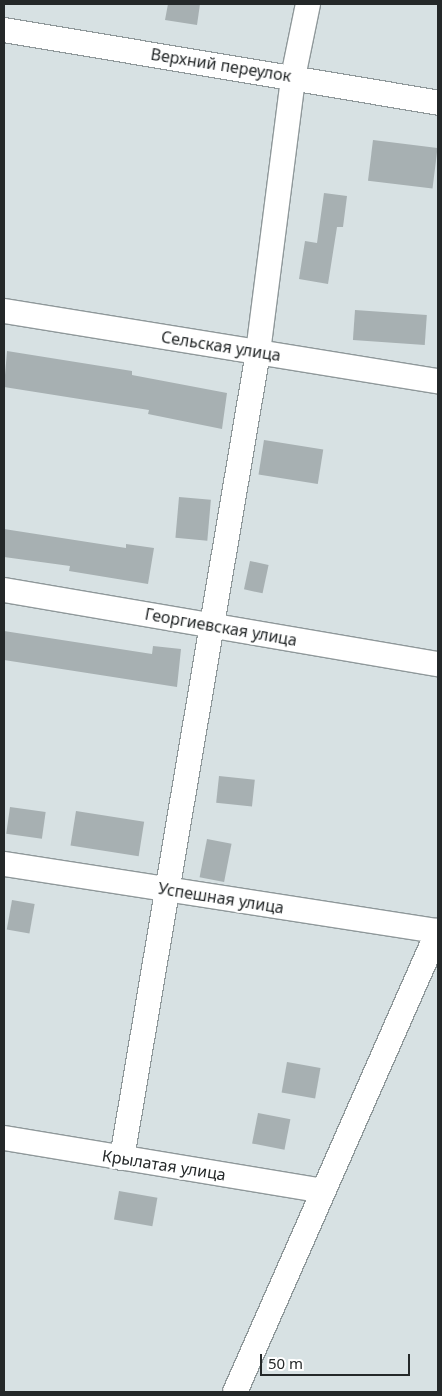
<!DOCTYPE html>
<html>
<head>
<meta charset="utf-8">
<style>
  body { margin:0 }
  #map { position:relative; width:442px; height:1396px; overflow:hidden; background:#d7e1e3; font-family:"Noto Sans",sans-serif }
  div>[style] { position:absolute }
  .building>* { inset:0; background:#a7b0b2; transform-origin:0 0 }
  .roads { filter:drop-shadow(1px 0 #8f989a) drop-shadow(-1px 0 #8f989a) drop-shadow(0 1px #8f989a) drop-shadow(0 -1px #8f989a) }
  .minor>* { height:24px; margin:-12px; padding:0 12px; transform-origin:12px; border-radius:12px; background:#fff }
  span { translate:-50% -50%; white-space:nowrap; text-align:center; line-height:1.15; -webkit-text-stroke:4.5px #fff; paint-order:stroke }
  .street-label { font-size:16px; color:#242829 }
  .frame { position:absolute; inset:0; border:5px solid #242829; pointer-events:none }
  .scale { position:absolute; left:260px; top:1354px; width:150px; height:22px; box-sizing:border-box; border:2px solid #242829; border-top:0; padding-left:6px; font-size:15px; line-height:18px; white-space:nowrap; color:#242829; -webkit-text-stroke:4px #fff; paint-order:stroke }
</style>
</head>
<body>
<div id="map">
  <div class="building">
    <div style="clip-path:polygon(168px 4px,200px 4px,197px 25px,165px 20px)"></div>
    <div style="left:373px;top:140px;width:65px;height:41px;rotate:7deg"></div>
    <div style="clip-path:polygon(324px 193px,347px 196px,343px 227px,337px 227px,328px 284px,299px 279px,305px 241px,317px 243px)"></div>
    <div style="left:355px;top:310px;width:72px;height:30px;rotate:4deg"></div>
    <div style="clip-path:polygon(7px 351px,132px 371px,132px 375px,227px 393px,222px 429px,148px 414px,149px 410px,4px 387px)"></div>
    <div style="left:264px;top:440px;width:60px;height:35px;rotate:9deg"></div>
    <div style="left:179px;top:497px;width:32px;height:41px;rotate:5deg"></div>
    <div style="clip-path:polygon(4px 529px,126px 548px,126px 544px,154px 548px,148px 584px,69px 571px,70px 566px,4px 557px)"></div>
    <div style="left:250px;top:561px;width:19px;height:29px;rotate:12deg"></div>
    <div style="clip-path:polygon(4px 631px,152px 654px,153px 646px,181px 649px,177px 687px,4px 660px)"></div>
    <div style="left:219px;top:776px;width:36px;height:27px;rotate:6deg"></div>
    <div style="left:10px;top:807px;width:36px;height:27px;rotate:8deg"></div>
    <div style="left:76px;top:811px;width:69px;height:35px;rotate:9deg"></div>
    <div style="left:207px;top:839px;width:25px;height:39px;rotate:11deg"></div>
    <div style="left:12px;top:900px;width:23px;height:30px;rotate:10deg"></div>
    <div style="left:287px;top:1062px;width:34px;height:31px;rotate:10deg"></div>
    <div style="left:258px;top:1113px;width:33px;height:31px;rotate:11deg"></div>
    <div style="left:119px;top:1191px;width:39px;height:29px;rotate:10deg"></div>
  </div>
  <div class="roads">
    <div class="minor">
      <div style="left:4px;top:30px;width:440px;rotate:9.5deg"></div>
      <div style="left:4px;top:311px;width:440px;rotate:9.2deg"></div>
      <div style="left:4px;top:590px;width:440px;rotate:9.7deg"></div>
      <div style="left:4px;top:864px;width:439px;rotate:8.8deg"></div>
      <div style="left:4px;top:1138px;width:323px;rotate:9.4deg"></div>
      <div style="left:122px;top:1158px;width:817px;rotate:-80.42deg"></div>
      <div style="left:258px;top:352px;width:277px;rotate:-82.7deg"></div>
      <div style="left:293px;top:77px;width:75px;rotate:-78.4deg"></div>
      <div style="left:235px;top:1392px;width:504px;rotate:-66.23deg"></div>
    </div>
  </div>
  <div class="street-label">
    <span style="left:221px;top:65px;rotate:9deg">Верхний переулок</span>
    <span style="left:221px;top:346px;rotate:9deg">Сельская улица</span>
    <span style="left:221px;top:627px;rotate:10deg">Георгиевская улица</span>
    <span style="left:221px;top:898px;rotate:9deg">Успешная улица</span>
    <span style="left:164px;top:1165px;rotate:9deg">Крылатая улица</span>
  </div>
  <div class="frame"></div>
  <div class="scale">50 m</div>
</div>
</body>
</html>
